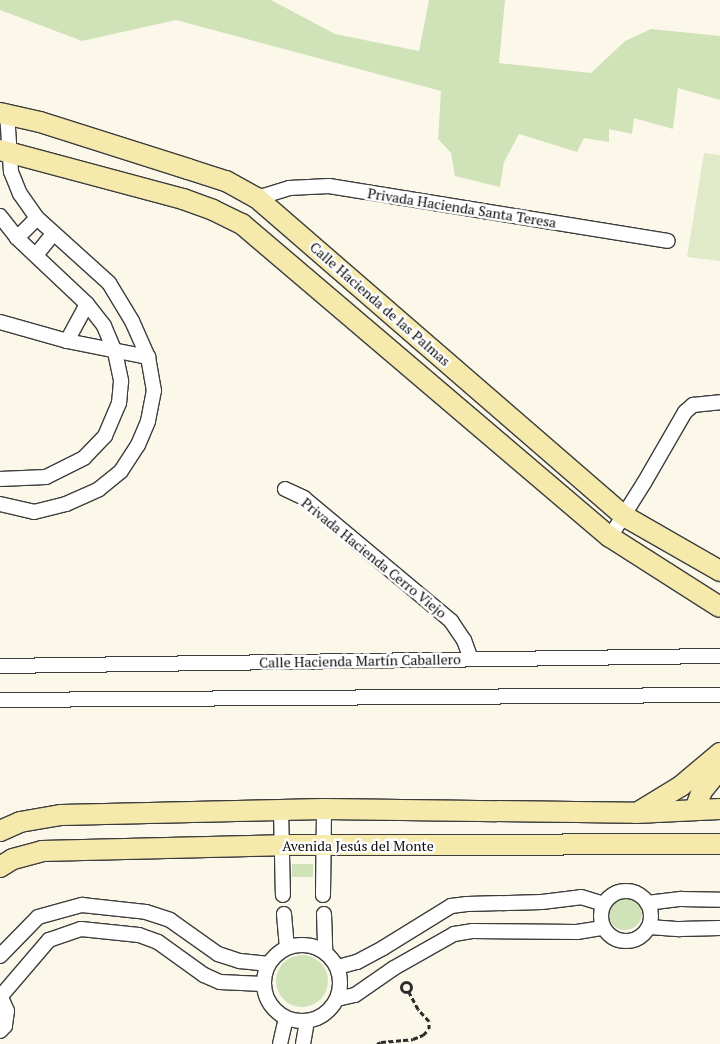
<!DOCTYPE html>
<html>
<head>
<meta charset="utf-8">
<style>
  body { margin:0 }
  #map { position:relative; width:720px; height:1044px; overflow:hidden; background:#fcf8e9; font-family:"PT Serif",serif }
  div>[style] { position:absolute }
  .green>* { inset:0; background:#d0e2b8; transform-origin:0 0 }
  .round { border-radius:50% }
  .pitch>* { inset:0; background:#e0eac8 }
  .path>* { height:3px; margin-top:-1.5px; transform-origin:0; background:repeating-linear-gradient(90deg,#2c2c2c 0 5px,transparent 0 7.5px) }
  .path>.ring { margin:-1.5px; padding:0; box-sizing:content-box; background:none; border:3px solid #2c2c2c; border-radius:50% }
  .roads { filter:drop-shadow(1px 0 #3d3d3d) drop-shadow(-1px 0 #3d3d3d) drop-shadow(0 1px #3d3d3d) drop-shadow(0 -1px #3d3d3d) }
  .street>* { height:14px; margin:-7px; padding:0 7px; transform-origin:7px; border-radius:7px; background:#fff }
  .street>.ring { margin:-7px; padding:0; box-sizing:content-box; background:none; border:14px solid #fff; border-radius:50% }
  .secondary>* { height:20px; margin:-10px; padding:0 10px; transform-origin:10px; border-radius:10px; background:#f5e9ac }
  span { translate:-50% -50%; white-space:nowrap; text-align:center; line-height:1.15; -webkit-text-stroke:5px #fff; paint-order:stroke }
  .street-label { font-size:14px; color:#0a0a0a }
</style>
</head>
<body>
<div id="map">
  <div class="green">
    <div style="clip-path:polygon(0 0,271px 0,335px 34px,419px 51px,429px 0,505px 0,499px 63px,591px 73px,625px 41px,651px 29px,720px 36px,720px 100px,678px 88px,673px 129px,634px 118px,632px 134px,609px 129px,609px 142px,584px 138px,577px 152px,519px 134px,504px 162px,500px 187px,455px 176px,451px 153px,438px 139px,441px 91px,176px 20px,82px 41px,0 10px)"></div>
    <div style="left:313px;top:864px;width:13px;height:21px;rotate:90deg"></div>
    <div class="round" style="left:608px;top:896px;width:34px;height:34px"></div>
    <div class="round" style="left:276px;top:955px;width:52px;height:52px"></div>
  </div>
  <div class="pitch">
    <div style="clip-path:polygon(704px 153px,720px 155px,720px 261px,687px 257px)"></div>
  </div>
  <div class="path">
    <div class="ring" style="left:401px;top:982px;width:7px;height:7px"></div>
    <div style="left:377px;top:1044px;width:4px;rotate:-27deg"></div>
    <div style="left:381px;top:1042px;width:32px;rotate:-5deg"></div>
    <div style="left:413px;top:1039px;width:11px;rotate:-22deg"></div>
    <div style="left:423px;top:1035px;width:8px;rotate:-45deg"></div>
    <div style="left:429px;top:1029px;width:8px;rotate:-90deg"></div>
    <div style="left:429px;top:1021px;width:16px;rotate:-133deg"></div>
    <div style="left:418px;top:1009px;width:19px;rotate:-118deg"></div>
  </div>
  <div class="roads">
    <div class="street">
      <div style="left:257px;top:198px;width:34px;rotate:-17deg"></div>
      <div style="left:289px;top:188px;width:40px;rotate:-2.9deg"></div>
      <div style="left:329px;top:186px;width:343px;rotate:9.2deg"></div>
      <div style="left:0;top:216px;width:28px;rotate:52deg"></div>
      <div style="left:17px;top:238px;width:96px;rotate:43.3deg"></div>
      <div style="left:87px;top:304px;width:28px;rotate:52deg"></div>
      <div style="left:104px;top:326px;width:28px;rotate:67deg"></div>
      <div style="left:115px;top:352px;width:30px;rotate:78deg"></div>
      <div style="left:121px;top:381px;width:22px;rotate:95deg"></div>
      <div style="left:119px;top:403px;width:36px;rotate:113deg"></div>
      <div style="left:105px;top:436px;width:30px;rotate:134deg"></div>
      <div style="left:84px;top:458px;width:42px;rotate:153.4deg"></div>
      <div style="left:46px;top:477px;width:46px;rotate:177.5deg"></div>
      <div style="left:17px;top:238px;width:28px;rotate:-45deg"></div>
      <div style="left:36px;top:255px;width:28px;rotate:-51deg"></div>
      <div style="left:0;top:322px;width:70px;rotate:15.8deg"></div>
      <div style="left:67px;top:341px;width:83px;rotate:11.2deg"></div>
      <div style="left:67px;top:341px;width:42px;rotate:-61.6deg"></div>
      <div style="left:285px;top:489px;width:21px;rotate:25deg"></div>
      <div style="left:304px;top:498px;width:192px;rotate:39.9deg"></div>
      <div style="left:451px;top:621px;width:23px;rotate:56deg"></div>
      <div style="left:464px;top:640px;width:20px;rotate:70deg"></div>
      <div style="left:0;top:504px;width:35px;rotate:13deg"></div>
      <div style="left:34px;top:512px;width:33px;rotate:-14deg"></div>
      <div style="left:66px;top:504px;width:36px;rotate:-24deg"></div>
      <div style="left:99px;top:489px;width:28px;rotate:-39deg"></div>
      <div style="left:121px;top:471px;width:31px;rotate:-57deg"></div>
      <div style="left:138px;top:445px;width:26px;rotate:-67deg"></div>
      <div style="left:148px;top:421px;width:31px;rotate:-79deg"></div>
      <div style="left:154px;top:391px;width:35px;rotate:-100deg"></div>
      <div style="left:148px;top:357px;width:39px;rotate:-114deg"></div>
      <div style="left:132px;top:321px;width:44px;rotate:-121.2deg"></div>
      <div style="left:109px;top:283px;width:97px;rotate:-137.9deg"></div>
      <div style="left:37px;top:218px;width:29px;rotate:-125deg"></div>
      <div style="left:20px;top:194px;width:24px;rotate:-112deg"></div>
      <div style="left:11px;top:172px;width:58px;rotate:-93.9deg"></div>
      <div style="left:610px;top:537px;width:64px;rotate:-57.8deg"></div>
      <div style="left:644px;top:483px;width:82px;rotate:-60deg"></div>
      <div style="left:685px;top:412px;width:11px;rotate:-41deg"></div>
      <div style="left:693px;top:405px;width:27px;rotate:-6deg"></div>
      <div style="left:0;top:666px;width:720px;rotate:-0.8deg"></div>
      <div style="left:0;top:700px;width:720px;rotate:-0.4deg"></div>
      <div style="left:281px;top:810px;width:85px;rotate:88.7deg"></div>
      <div class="ring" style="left:601px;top:891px;width:36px;height:36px"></div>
      <div style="left:323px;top:895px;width:86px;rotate:-89.3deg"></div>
      <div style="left:647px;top:903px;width:34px;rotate:-7deg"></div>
      <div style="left:681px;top:899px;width:39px;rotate:1deg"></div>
      <div style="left:284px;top:914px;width:32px;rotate:85deg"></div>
      <div style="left:324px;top:914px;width:37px;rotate:88deg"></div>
      <div style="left:649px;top:927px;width:31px;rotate:4deg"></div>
      <div style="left:680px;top:929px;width:40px;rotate:-1.4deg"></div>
      <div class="ring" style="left:264px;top:945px;width:62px;height:62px"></div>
      <div style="left:0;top:956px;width:54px;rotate:-45.7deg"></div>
      <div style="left:38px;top:917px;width:46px;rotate:-15.3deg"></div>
      <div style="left:82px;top:905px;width:64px;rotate:6.2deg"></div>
      <div style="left:146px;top:912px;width:25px;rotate:18deg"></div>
      <div style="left:170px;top:920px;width:59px;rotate:35.3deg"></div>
      <div style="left:218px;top:954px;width:23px;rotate:18deg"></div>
      <div style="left:240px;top:961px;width:27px;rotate:6deg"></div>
      <div style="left:338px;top:967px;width:20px;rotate:-15deg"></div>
      <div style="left:357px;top:962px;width:30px;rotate:-28deg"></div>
      <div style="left:383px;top:948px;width:80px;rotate:-31.7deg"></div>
      <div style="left:451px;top:906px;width:16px;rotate:-7deg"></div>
      <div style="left:467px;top:904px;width:75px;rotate:-1.5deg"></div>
      <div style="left:542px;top:902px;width:39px;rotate:-7deg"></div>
      <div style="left:581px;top:897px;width:24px;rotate:17deg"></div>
      <div style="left:0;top:995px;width:17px;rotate:66deg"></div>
      <div style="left:7px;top:1011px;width:15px;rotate:98deg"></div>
      <div style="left:5px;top:1026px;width:7px;rotate:135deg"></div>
      <div style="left:1px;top:996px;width:74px;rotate:-49.4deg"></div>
      <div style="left:49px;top:940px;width:34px;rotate:-19deg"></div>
      <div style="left:81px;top:929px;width:58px;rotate:5.9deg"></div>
      <div style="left:139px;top:935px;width:20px;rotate:20deg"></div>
      <div style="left:158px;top:942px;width:57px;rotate:35.7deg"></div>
      <div style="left:204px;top:975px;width:17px;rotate:24deg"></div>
      <div style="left:220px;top:982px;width:43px;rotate:2.7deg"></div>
      <div style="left:337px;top:999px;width:18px;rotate:-13deg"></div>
      <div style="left:355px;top:995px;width:47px;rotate:-34.7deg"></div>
      <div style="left:394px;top:968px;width:69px;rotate:-29.5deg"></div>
      <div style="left:454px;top:934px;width:18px;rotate:-9deg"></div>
      <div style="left:472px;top:931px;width:105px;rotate:0.5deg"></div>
      <div style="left:577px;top:932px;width:26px;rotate:-9deg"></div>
      <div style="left:280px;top:1044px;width:26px;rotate:-77deg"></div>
      <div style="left:303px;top:1044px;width:22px;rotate:-80deg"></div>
    </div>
    <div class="secondary">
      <div style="left:0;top:113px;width:41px;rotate:12.7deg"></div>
      <div style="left:40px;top:122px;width:155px;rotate:17.6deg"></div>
      <div style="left:188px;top:169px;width:40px;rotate:18deg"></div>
      <div style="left:226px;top:181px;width:35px;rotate:29deg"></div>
      <div style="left:257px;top:198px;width:486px;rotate:40.9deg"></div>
      <div style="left:624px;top:516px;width:111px;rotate:29.8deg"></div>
      <div style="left:0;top:150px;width:189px;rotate:15deg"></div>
      <div style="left:183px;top:199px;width:32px;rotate:20deg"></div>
      <div style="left:213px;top:210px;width:32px;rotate:26deg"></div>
      <div style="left:242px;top:224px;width:483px;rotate:40.4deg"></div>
      <div style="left:610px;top:537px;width:130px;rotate:32.5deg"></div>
      <div style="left:695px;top:809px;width:19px;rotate:-69deg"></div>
      <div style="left:702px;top:791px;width:28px;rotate:-51deg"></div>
      <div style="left:640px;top:811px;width:48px;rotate:-31.4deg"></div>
      <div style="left:681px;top:786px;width:51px;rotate:-40.2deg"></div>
      <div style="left:0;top:831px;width:22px;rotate:-24deg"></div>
      <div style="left:20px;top:822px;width:42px;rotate:-9.7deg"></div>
      <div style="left:61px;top:815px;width:263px;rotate:-1.3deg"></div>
      <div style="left:324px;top:809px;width:312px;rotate:0.7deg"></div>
      <div style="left:636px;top:813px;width:84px;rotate:-2.7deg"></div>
      <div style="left:0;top:867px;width:15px;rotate:-32deg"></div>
      <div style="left:13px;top:859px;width:30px;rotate:-15deg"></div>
      <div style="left:42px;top:851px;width:239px;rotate:-1.4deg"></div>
      <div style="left:281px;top:845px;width:439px;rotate:-0.1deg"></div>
    </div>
  </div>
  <div class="street-label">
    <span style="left:462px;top:208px;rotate:9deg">Privada Hacienda Santa Teresa</span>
    <span style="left:380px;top:304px;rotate:41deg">Calle Hacienda de las Palmas</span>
    <span style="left:374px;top:558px;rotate:39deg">Privada Hacienda Cerro Viejo</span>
    <span style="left:360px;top:661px;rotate:-1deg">Calle Hacienda Martín Caballero</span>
    <span style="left:358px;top:846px">Avenida Jesús del Monte</span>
  </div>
</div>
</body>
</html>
